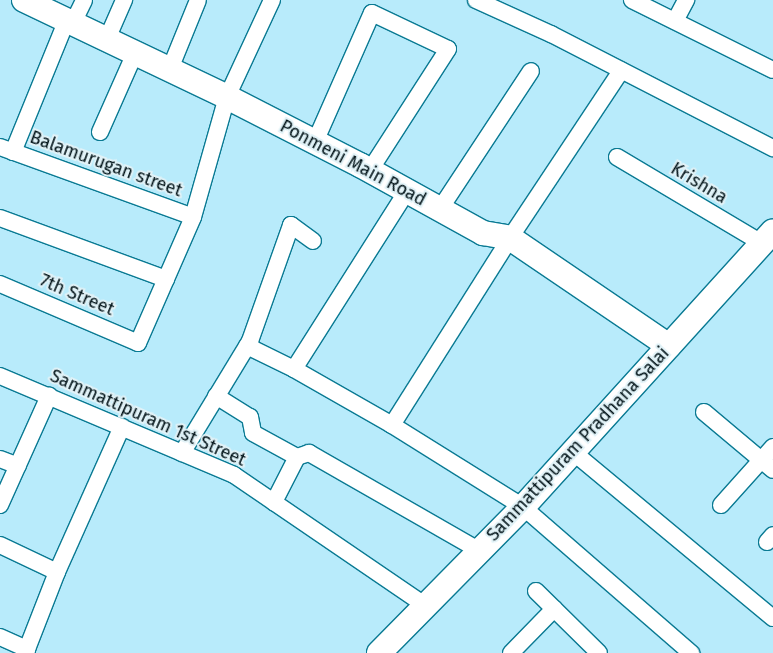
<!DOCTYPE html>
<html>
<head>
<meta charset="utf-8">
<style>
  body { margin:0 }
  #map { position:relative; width:773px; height:653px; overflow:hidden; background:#b8ebfb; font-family:"Fira Sans",sans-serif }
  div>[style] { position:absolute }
  .roads { filter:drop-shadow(1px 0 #0a7a93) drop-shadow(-1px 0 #0a7a93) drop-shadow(0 1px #0a7a93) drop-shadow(0 -1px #0a7a93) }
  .street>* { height:16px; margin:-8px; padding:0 8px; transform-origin:8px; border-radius:8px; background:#fff }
  .secondary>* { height:24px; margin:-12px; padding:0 12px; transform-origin:12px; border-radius:12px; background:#fff }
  span { translate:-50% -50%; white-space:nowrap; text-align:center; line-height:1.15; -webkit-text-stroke:4px #e1f2f7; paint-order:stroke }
  .street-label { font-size:18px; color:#011217 }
</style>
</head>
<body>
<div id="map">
  <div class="roads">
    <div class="street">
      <div style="left:476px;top:0;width:82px;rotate:24.4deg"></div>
      <div style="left:551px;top:34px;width:250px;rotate:27.2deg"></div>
      <div style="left:632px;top:0;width:157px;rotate:26.4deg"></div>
      <div style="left:675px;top:21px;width:24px;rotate:-62deg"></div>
      <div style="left:73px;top:23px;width:25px;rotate:-64deg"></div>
      <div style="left:107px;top:39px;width:43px;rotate:-66.4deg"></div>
      <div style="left:170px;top:69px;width:74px;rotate:-67.9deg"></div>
      <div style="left:100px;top:132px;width:86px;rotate:-66.1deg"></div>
      <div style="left:315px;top:142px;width:141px;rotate:-66.2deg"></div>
      <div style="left:372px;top:13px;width:84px;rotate:25.3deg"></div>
      <div style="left:448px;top:49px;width:144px;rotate:122.8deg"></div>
      <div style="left:0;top:147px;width:205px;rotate:19.9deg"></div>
      <div style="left:193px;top:217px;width:125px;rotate:-74.2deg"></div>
      <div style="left:227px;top:97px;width:107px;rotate:-65.1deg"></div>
      <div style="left:13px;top:152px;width:143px;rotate:-67.8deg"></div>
      <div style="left:617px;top:157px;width:169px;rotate:30.7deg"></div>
      <div style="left:440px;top:209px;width:165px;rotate:-56.6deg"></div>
      <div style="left:0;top:218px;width:177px;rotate:20.2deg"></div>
      <div style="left:0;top:284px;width:150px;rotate:23.1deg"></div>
      <div style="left:138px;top:343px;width:137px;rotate:-66.4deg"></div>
      <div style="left:247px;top:346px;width:52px;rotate:26.1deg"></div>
      <div style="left:294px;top:369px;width:211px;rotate:-57.6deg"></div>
      <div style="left:294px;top:369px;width:113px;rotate:29.7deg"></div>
      <div style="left:392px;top:425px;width:155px;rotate:32deg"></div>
      <div style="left:523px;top:507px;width:223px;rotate:41deg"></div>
      <div style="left:0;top:376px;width:254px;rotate:22.9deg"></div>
      <div style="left:234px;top:475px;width:232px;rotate:34.3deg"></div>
      <div style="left:216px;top:396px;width:40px;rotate:32deg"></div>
      <div style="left:250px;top:417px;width:16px;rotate:79deg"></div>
      <div style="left:253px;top:433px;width:50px;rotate:28.6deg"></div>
      <div style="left:297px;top:457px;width:51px;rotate:117.1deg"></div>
      <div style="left:704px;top:412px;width:90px;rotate:40deg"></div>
      <div style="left:392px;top:425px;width:221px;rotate:-57.7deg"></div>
      <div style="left:510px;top:238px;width:201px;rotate:-56.4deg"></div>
      <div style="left:573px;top:452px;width:260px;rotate:39.7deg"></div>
      <div style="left:182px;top:453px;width:131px;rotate:-58.7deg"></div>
      <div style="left:250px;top:341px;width:123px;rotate:-70.5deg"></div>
      <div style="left:291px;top:225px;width:27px;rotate:36deg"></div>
      <div style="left:297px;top:457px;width:13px;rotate:-18deg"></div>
      <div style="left:309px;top:453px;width:197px;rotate:29.8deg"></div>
      <div style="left:0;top:459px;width:19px;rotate:21deg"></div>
      <div style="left:0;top:505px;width:120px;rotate:-65.8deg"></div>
      <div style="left:721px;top:505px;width:78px;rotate:-48.1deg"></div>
      <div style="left:767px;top:542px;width:9px;rotate:-49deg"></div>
      <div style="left:0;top:545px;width:63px;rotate:25.3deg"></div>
      <div style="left:536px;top:591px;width:88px;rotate:44.5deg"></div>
      <div style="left:0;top:637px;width:30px;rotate:24deg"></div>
      <div style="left:27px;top:649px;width:83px;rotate:-68.7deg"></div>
      <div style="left:57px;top:572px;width:159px;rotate:-65.9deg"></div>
      <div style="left:511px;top:653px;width:62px;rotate:-45.7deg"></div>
    </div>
    <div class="secondary">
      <div style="left:24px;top:0;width:225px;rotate:25.5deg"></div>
      <div style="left:227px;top:97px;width:149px;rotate:27.1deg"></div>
      <div style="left:360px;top:165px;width:141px;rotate:28.9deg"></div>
      <div style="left:483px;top:233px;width:27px;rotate:10deg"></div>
      <div style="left:510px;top:238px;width:192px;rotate:34.2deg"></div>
      <div style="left:379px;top:653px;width:205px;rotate:-45.4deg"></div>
      <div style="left:523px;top:507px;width:372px;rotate:-47.8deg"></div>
    </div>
  </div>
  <div class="street-label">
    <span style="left:353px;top:163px;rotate:28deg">Ponmeni Main Road</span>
    <span style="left:106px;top:164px;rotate:20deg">Balamurugan street</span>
    <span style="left:699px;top:183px;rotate:31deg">Krishna</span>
    <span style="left:77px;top:295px;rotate:23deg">7th Street</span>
    <span style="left:148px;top:418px;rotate:24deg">Sammattipuram 1st Street</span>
    <span style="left:578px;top:444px;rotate:-47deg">Sammattipuram Pradhana Salai</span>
  </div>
</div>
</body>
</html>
